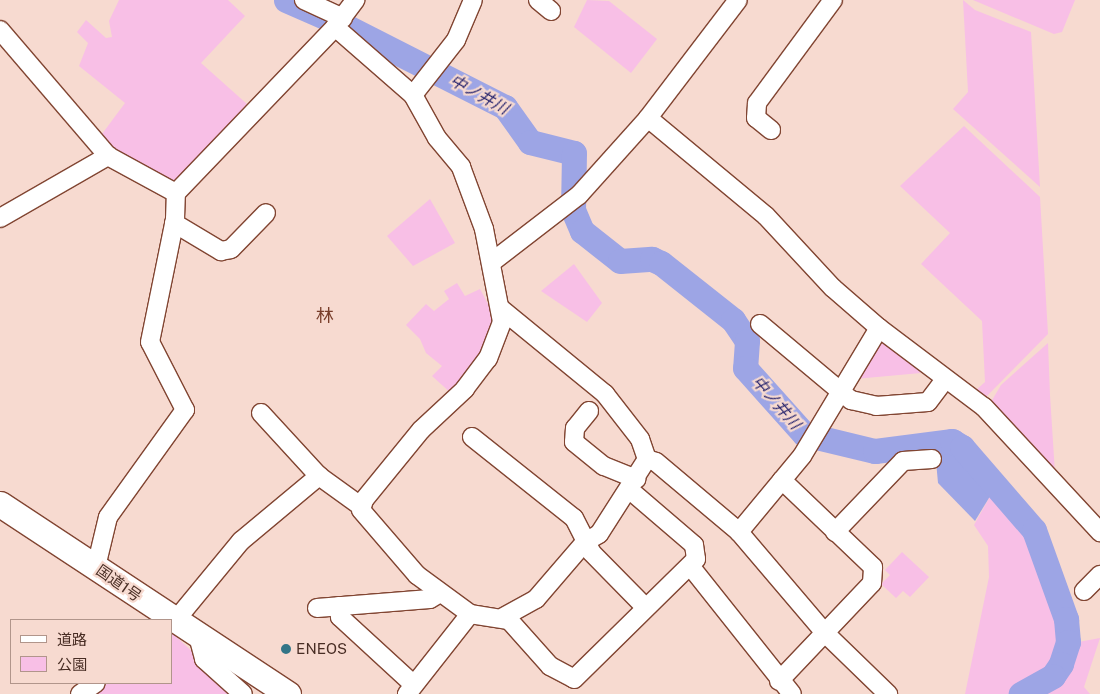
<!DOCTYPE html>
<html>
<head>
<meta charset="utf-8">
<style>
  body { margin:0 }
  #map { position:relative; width:1100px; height:694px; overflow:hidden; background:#f7dad0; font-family:"Public Sans","Noto Sans JP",sans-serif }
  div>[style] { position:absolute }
  .green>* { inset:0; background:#f8bfe6 }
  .water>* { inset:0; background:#9da5e5 }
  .river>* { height:25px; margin:-12.5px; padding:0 12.5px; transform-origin:12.5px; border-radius:12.5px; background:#9da5e5 }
  .roads { filter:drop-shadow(1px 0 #814532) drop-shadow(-1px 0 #814532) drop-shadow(0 1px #814532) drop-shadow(0 -1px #814532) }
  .minor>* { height:18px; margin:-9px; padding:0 9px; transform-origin:9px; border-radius:9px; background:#fff }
  .highway>* { height:25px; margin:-12.5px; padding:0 12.5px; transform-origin:12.5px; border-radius:12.5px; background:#fff }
  .dots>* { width:14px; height:14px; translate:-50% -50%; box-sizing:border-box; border:2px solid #f7dad0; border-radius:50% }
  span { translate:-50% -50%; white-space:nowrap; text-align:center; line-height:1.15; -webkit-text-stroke:4.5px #f7dad0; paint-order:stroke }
  .street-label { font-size:15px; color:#482d24 }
  .poi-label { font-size:15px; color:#482d24 }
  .left { translate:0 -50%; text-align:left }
  .water-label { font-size:16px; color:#28256e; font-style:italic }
  .quarter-label { font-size:18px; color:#783d2a }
  .legend { position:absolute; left:10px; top:619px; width:162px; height:65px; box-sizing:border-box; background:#f7dad0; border:1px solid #b1958b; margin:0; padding:6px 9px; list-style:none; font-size:15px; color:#482d24 }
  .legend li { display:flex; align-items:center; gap:10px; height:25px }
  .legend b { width:25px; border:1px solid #b1958b }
</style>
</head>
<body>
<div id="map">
  <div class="green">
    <div style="clip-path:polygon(119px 0,228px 0,245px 16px,201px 63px,247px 104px,178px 180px,168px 183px,99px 138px,125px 103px,79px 66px,88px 43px,77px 32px,86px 20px,106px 38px,112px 37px,109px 21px)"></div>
    <div style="clip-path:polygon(587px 0,609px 1px,657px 39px,631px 73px,574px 27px)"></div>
    <div style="clip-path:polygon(963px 0,975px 10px,1031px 32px,1040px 187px,953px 109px,968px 92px)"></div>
    <div style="clip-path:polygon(973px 0,1075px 0,1062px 32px,1054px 34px)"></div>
    <div style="clip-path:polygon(964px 126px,1040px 197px,1048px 334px,985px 398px,975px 391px,985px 382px,982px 321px,921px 264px,950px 233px,900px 186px)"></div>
    <div style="clip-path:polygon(430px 199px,455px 243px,413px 266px,387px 236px)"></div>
    <div style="clip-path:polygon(574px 264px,602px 303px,587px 322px,541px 291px)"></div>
    <div style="clip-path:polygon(457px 283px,465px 296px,480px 289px,496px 319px,485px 348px,452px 394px,432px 376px,442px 366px,426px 353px,420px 339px,406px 325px,426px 304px,434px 311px,449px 299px,444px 291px)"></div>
    <div style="clip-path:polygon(887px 343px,921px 373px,855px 379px,876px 345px)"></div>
    <div style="clip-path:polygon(1048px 343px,1050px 395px,1055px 473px,991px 402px,1001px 385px)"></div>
    <div style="clip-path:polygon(992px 493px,1019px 517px,1034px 542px,1063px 641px,1048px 674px,1013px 694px,965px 694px,989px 577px,988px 546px,974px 525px)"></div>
    <div style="clip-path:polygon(902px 552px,929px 577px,910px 597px,903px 591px,896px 598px,881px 584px,890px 575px,885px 570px)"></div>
    <div style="clip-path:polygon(171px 632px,238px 694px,95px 694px,108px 683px,171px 683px)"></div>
    <div style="clip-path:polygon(1100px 638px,1084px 687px,1090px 694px,1028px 694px,1054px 681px,1073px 643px)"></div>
  </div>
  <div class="water">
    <div style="clip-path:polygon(951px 448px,992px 493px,975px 521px,938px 483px,935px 450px)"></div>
  </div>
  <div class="river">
    <div style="left:286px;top:0;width:45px;rotate:23.7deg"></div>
    <div style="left:349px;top:28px;width:175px;rotate:26.9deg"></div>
    <div style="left:505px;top:107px;width:43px;rotate:54.5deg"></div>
    <div style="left:530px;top:142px;width:45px;rotate:14deg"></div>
    <div style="left:574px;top:153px;width:57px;rotate:91deg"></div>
    <div style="left:573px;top:210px;width:23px;rotate:67deg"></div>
    <div style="left:582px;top:231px;width:48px;rotate:38.3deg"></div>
    <div style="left:620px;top:261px;width:32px;rotate:-4deg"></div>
    <div style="left:652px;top:259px;width:10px;rotate:24deg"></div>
    <div style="left:661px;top:263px;width:92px;rotate:38.4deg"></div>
    <div style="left:733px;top:320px;width:25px;rotate:56deg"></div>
    <div style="left:747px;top:341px;width:27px;rotate:94deg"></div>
    <div style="left:745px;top:368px;width:89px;rotate:48.2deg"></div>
    <div style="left:804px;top:434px;width:73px;rotate:13.5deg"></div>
    <div style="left:875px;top:451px;width:78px;rotate:-7.4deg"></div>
    <div style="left:952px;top:441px;width:12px;rotate:31deg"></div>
    <div style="left:962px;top:447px;width:110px;rotate:49.1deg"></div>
    <div style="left:1034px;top:530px;width:95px;rotate:70.2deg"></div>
    <div style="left:1066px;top:619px;width:23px;rotate:85deg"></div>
    <div style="left:1068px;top:642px;width:23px;rotate:108deg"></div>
    <div style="left:1061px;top:664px;width:14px;rotate:124deg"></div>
    <div style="left:1053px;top:676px;width:37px;rotate:151deg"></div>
  </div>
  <div class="roads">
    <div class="minor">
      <div style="left:304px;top:0;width:43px;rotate:24.8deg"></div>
      <div style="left:538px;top:0;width:17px;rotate:40deg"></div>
      <div style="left:335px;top:27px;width:103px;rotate:41.1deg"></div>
      <div style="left:413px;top:95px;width:49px;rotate:60.8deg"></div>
      <div style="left:437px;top:138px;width:38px;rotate:50deg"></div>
      <div style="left:461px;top:167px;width:66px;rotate:69.6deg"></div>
      <div style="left:484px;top:229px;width:95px;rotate:79deg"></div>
      <div style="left:502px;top:322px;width:39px;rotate:111deg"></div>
      <div style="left:488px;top:358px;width:39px;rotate:127deg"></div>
      <div style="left:465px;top:389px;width:60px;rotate:137deg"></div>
      <div style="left:421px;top:430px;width:90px;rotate:129.2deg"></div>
      <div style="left:364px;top:500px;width:10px;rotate:107deg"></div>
      <div style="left:361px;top:510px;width:86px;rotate:49.3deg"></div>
      <div style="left:417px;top:575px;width:66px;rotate:36.3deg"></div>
      <div style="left:470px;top:614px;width:102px;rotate:128.2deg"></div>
      <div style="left:0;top:30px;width:166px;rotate:49.4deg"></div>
      <div style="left:108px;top:156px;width:77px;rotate:28.6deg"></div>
      <div style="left:176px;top:193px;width:230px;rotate:-46.2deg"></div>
      <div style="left:335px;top:27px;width:34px;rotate:-53deg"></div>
      <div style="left:413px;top:95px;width:70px;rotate:-52deg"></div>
      <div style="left:456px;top:40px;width:43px;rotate:-67deg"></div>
      <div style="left:648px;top:118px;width:153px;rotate:39.7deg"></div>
      <div style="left:766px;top:216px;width:98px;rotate:47.1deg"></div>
      <div style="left:833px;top:288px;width:61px;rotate:41deg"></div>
      <div style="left:879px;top:328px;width:131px;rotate:37deg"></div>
      <div style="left:984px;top:407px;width:171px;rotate:47.1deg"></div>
      <div style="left:771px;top:130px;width:19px;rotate:-141deg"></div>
      <div style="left:756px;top:118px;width:15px;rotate:-86deg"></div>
      <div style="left:757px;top:103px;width:128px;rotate:-53.6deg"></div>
      <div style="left:0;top:218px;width:125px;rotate:-29.9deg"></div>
      <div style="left:174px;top:223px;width:55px;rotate:30.8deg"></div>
      <div style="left:221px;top:251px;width:10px;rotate:-11deg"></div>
      <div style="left:231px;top:249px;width:50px;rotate:-45.8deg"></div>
      <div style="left:492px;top:262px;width:110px;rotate:-37.6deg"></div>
      <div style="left:579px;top:195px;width:103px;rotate:-48.1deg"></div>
      <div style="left:648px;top:118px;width:148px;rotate:-52.7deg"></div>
      <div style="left:500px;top:308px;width:136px;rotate:39.3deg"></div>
      <div style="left:605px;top:394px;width:57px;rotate:52.1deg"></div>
      <div style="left:640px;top:439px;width:21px;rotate:71deg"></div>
      <div style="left:647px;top:459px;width:89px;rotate:122.6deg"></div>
      <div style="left:599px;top:534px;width:16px;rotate:150deg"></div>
      <div style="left:585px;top:542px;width:75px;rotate:130.7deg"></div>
      <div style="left:536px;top:599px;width:37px;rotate:151deg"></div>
      <div style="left:760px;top:324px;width:119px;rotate:39.9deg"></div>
      <div style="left:851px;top:400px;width:26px;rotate:13deg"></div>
      <div style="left:876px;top:406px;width:52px;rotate:-4.4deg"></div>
      <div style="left:928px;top:402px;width:26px;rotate:-53deg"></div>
      <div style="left:879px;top:328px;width:149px;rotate:121deg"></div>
      <div style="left:802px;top:456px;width:99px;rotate:129.7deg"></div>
      <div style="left:739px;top:532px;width:133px;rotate:49.6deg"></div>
      <div style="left:825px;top:633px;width:88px;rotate:44.1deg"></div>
      <div style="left:589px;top:411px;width:22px;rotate:129deg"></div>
      <div style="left:575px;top:428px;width:14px;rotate:94deg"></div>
      <div style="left:574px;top:442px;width:38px;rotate:39deg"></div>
      <div style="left:604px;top:466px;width:35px;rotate:22deg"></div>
      <div style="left:261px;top:413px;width:86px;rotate:47.4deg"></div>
      <div style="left:319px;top:476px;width:53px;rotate:35.8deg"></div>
      <div style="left:472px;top:437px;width:130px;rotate:38.5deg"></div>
      <div style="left:574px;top:518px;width:38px;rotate:63deg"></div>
      <div style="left:591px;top:552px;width:77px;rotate:45.5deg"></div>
      <div style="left:647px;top:459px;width:9px;rotate:18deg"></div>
      <div style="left:656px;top:462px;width:109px;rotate:40.1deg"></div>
      <div style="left:835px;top:532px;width:98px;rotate:-46.2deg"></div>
      <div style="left:903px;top:461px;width:29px;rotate:-4deg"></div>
      <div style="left:96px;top:567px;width:51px;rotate:-76.5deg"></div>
      <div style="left:108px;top:517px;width:132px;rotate:-54.3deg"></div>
      <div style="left:185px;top:410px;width:76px;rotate:-117.2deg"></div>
      <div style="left:150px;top:342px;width:126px;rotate:-78.5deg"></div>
      <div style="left:175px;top:219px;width:26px;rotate:-88deg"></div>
      <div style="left:691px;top:567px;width:162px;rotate:51.5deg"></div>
      <div style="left:1084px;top:591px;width:23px;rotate:-45deg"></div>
      <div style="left:339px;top:606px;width:11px;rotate:85deg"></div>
      <div style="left:340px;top:617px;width:100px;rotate:42.6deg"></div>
      <div style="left:317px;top:608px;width:113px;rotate:-4.6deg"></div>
      <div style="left:430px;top:599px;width:12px;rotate:-31deg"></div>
      <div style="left:470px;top:614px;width:39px;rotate:9deg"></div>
      <div style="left:509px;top:620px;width:62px;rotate:48.3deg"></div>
      <div style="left:550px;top:666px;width:27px;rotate:28deg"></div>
      <div style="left:574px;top:679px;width:171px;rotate:-44.5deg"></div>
      <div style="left:696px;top:559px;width:14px;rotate:-98deg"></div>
      <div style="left:694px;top:545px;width:83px;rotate:-139.4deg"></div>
      <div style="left:175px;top:621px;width:104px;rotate:-50.5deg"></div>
      <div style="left:241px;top:541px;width:102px;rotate:-39.8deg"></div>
      <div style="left:198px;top:636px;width:24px;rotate:75deg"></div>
      <div style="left:204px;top:659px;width:52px;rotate:41.9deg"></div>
      <div style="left:779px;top:681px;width:135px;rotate:-46.5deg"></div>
      <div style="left:872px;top:583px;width:16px;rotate:-86deg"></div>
      <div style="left:873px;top:567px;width:126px;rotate:-136.3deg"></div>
      <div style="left:80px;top:694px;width:19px;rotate:-35deg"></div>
    </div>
    <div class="highway">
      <div style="left:0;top:504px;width:345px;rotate:33.4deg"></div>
    </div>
  </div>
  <div class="dots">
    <div style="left:286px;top:649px;background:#337587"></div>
  </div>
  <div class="street-label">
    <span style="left:119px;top:583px;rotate:35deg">国道1号</span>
  </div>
  <div class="poi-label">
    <span class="left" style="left:296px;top:649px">ENEOS</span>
  </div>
  <div class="water-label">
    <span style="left:479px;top:95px;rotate:29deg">中ノ井川</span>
    <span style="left:776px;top:403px;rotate:49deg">中ノ井川</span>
  </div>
  <div class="quarter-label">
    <span style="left:325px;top:316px">林</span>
  </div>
  <ul class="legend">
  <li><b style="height:6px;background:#fff"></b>道路</li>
  <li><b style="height:14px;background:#f8bfe6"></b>公園</li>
  </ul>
</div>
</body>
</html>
